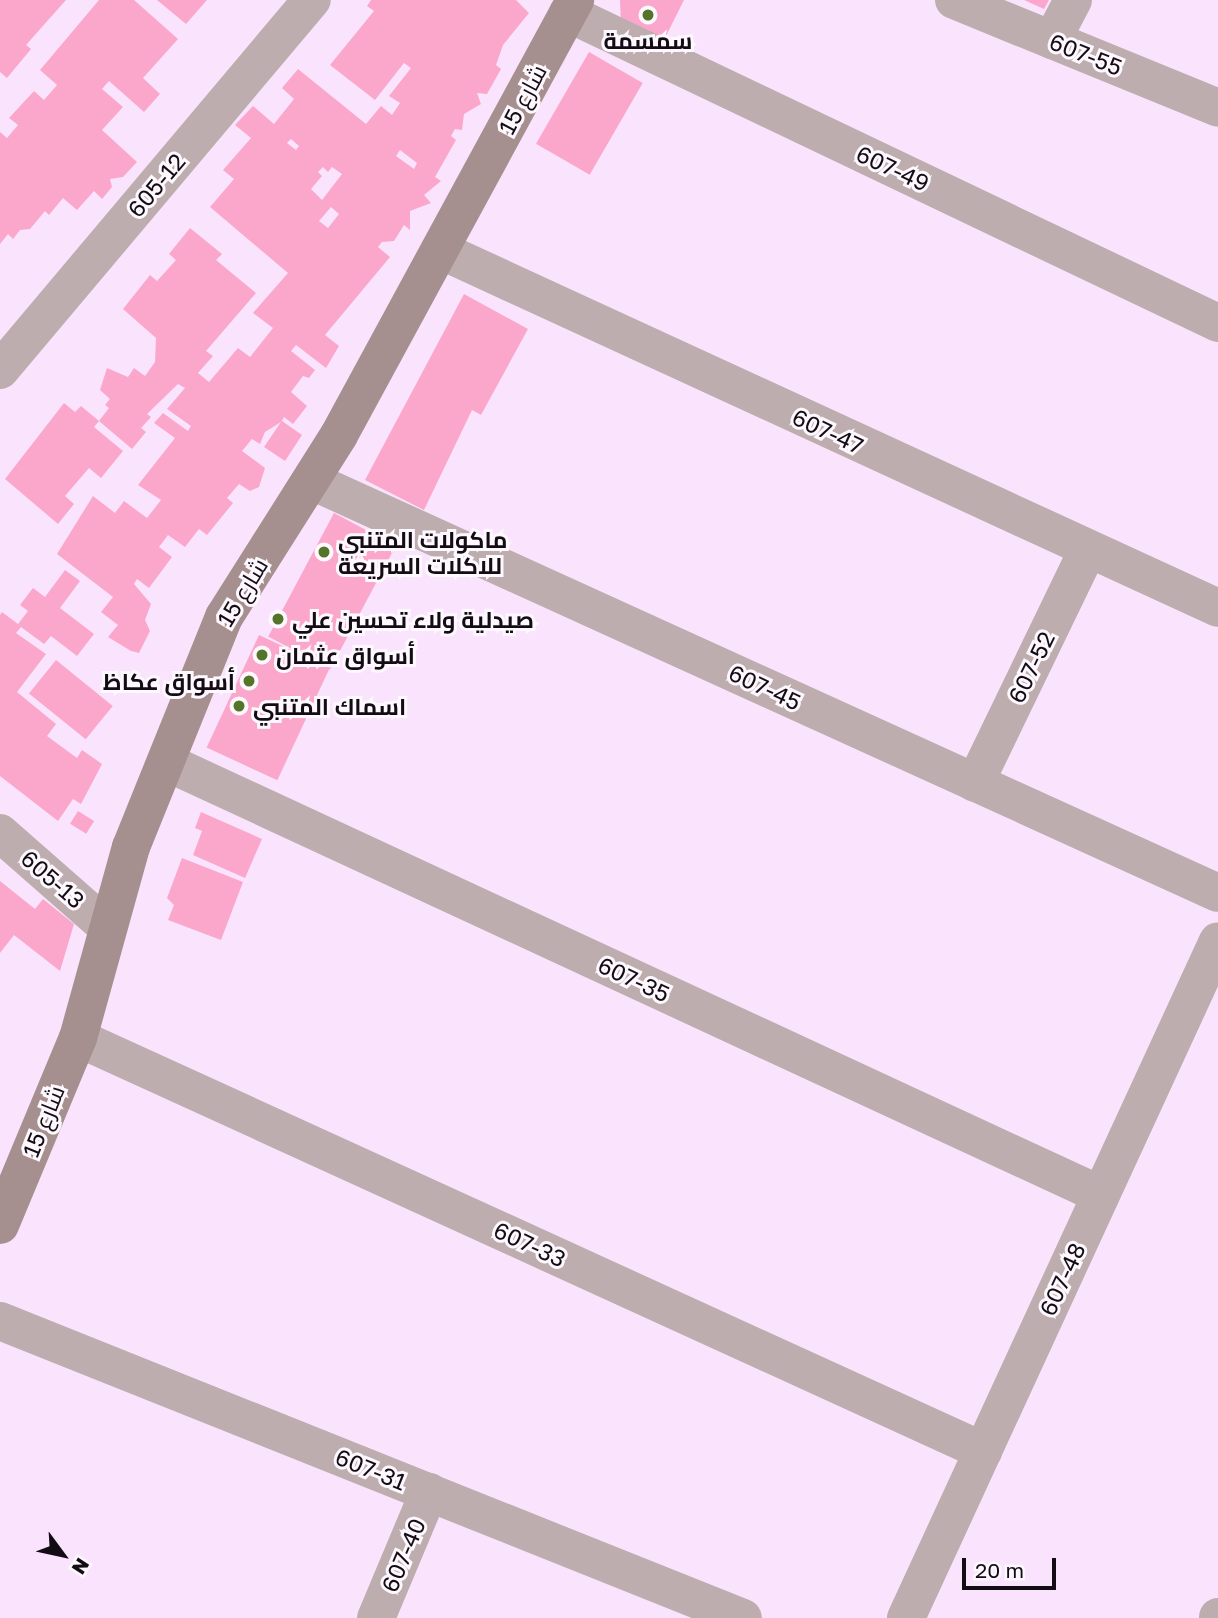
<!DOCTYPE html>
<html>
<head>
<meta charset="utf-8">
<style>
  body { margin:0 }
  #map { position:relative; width:1218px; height:1618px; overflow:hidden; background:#fae4fd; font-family:"Golos Text",Cairo,sans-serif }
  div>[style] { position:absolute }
  .building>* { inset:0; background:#fba7cc; transform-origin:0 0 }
  .street>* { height:38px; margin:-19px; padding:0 19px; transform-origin:19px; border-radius:19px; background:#bdadae }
  .secondary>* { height:38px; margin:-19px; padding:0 19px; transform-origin:19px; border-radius:19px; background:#a68f8f }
  .dots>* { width:19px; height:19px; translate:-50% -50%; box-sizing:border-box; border:4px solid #fdf8fd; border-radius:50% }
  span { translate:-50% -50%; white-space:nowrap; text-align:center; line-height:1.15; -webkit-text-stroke:6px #fdf8fd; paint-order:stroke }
  .poi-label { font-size:23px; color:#130c14; font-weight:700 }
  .left { translate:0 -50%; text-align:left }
  .right { translate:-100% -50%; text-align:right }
  .street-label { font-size:23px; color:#130c14 }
  .north { position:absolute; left:28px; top:1520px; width:70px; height:70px; -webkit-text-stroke:5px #fdf8fd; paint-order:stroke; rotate:123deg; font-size:19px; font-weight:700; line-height:28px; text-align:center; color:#130c14 }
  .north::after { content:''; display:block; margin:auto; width:24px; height:32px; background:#130c14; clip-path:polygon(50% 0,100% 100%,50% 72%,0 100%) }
  .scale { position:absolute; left:962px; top:1558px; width:94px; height:32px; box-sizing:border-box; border:4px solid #130c14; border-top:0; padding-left:9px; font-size:21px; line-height:24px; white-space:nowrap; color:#130c14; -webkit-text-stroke:5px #fdf8fd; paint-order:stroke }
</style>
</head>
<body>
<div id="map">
  <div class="building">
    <div style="clip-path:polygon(0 0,66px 0,26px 45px,31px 49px,7px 78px,0 72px)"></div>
    <div style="clip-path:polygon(99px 0,134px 0,178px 39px,143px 78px,160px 94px,144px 112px,109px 81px,102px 89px,123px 107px,102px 130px,137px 162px,123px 177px,110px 179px,112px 187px,102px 199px,94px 191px,77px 210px,63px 198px,49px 215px,45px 211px,30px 229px,20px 230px,13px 239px,8px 234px,0 244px,0 132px,7px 138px,18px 125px,9px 118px,34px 91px,44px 100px,57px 85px,40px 70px)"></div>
    <div style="clip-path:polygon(157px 0,207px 0,186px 24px)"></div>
    <div style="clip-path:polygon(evenodd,371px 0,516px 0,529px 13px,503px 45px,496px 65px,501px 69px,487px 94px,477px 93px,481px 104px,464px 114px,462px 130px,455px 129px,451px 136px,456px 140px,435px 177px,441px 181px,424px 195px,431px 203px,410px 211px,410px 230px,404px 225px,394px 241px,382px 242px,378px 247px,390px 257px,325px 335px,339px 346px,326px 368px,296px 345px,291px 351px,315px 370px,309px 378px,303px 376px,291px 392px,307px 406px,293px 424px,284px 417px,282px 421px,302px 435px,285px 461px,264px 447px,281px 422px,265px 432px,260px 444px,252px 439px,242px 451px,265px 468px,259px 487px,250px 491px,239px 484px,227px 498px,233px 503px,207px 535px,199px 529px,185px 547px,168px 535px,159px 547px,172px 557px,149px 588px,137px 579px,134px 584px,151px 604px,145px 620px,150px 631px,139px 653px,131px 651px,108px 637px,118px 625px,101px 612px,113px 597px,57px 554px,93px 496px,115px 513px,124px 501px,147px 518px,161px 500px,138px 485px,175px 438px,154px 423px,163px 413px,188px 431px,191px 426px,167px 409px,185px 388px,178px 384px,147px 414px,151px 417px,141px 428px,146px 432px,132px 449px,99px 421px,109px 408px,105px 405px,110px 399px,100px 390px,107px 368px,128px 377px,134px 368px,145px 376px,155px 362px,156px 338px,123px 309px,150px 275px,157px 281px,176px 260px,169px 254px,190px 228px,222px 254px,216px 260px,256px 293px,206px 351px,213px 356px,198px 373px,209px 382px,238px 348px,250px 357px,273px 328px,253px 313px,288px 273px,210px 207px,234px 179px,223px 170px,251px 138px,235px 125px,253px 106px,274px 124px,294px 99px,282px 88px,298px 69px,366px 124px,381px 106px,392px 115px,400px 103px,389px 96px,411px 68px,404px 63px,375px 100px,330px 65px,374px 11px,367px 6px,371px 0,291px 139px,299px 146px,296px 150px,287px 143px,291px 139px,371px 0,400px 150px,417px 163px,414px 169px,396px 156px,400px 150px,371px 0,323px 167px,328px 172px,332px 167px,342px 174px,322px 200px,311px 189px,322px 176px,318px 172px,323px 167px,371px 0,331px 207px,339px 214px,328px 228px,319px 221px,331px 207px)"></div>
    <div style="clip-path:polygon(620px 0,684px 0,662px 44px,621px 25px)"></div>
    <div style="clip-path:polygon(1024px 0,1049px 0,1044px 9px)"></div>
    <div style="left:589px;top:52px;width:62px;height:106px;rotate:30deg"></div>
    <div style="clip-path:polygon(464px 294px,528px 329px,481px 415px,472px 410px,424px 510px,365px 480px)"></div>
    <div style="clip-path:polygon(64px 403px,75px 412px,81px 406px,99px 421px,94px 427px,123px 451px,101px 478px,89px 468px,65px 496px,74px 504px,58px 524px,5px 479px)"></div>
    <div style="left:334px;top:513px;width:70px;height:140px;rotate:28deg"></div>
    <div style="clip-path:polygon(65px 570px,80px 581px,60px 608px,94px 634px,77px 656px,51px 636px,44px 644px,21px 627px,16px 633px,46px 654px,17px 692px,56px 724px,47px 736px,77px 758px,82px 750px,102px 764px,81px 804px,73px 799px,58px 821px,0 776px,0 615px,2px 612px,18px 624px,28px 611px,20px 605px,33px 588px,45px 597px)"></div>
    <div style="left:259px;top:635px;width:78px;height:124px;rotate:25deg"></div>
    <div style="left:56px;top:660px;width:73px;height:43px;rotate:39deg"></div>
    <div style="left:78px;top:811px;width:19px;height:15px;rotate:32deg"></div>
    <div style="clip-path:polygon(201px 812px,262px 839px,245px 878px,193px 855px,202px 831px,195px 828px)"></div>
    <div style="clip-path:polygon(182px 858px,243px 882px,221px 940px,168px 920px,174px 905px,167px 898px)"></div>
    <div style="clip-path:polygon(0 881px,35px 909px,43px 899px,74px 924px,60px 971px,14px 935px,0 953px)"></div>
  </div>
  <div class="street">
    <div style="left:954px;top:0;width:285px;rotate:22.2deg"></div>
    <div style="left:568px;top:13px;width:720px;rotate:25.5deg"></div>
    <div style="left:1052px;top:40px;width:45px;rotate:-62.3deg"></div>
    <div style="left:440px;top:250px;width:856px;rotate:24.71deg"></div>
    <div style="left:0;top:370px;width:484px;rotate:-49.9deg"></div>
    <div style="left:312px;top:481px;width:995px;rotate:24.45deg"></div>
    <div style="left:166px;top:762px;width:1030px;rotate:24.85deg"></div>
    <div style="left:975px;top:783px;width:258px;rotate:-64.2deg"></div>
    <div style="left:0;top:833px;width:141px;rotate:41.3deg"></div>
    <div style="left:78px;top:1038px;width:995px;rotate:24.53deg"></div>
    <div style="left:0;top:1321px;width:800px;rotate:21.79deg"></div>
    <div style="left:376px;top:1618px;width:137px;rotate:-67.2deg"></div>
    <div style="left:906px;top:1618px;width:745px;rotate:-65.26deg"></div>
    <div style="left:1218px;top:1618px;width:1px;rotate:-90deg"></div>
  </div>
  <div class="secondary">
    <div style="left:0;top:1225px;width:203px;rotate:-67.4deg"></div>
    <div style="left:78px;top:1038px;width:198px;rotate:-74.5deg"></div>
    <div style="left:131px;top:847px;width:248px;rotate:-68deg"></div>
    <div style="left:224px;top:617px;width:215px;rotate:-57.7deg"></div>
    <div style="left:339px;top:435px;width:495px;rotate:-61.5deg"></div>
  </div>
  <div class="dots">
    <div style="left:648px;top:15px;background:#54742a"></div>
    <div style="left:324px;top:552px;background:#54742a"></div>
    <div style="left:278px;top:619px;background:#54742a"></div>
    <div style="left:262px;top:655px;background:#54742a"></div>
    <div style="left:249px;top:681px;background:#54742a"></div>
    <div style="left:239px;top:706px;background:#54742a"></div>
  </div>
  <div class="poi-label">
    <span style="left:648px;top:40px">سمسمة</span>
    <span class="left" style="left:338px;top:552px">ماكولات المتنبي<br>للاكلات السريعة</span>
    <span class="left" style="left:292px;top:619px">صيدلية ولاء تحسين علي</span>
    <span class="left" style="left:276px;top:655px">أسواق عثمان</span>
    <span class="right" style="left:235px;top:681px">أسواق عكاظ</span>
    <span class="left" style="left:253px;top:706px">اسماك المتنبي</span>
  </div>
  <div class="street-label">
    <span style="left:1086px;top:54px;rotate:22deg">607-55</span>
    <span style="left:522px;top:99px;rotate:-62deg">شارع 15</span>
    <span style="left:893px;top:168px;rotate:25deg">607-49</span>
    <span style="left:156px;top:185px;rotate:-50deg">605-12</span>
    <span style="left:828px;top:431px;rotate:25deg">607-47</span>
    <span style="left:242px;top:592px;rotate:-59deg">شارع 15</span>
    <span style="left:1031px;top:667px;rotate:-64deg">607-52</span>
    <span style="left:765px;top:687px;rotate:25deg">607-45</span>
    <span style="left:53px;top:879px;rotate:41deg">605-13</span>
    <span style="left:634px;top:979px;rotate:25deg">607-35</span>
    <span style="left:43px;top:1121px;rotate:-68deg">شارع 15</span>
    <span style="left:530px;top:1244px;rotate:25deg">607-33</span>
    <span style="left:1062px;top:1279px;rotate:-65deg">607-48</span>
    <span style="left:371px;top:1469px;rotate:22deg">607-31</span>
    <span style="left:403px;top:1555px;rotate:-67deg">607-40</span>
  </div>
  <div class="north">N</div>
  <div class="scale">20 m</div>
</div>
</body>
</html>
